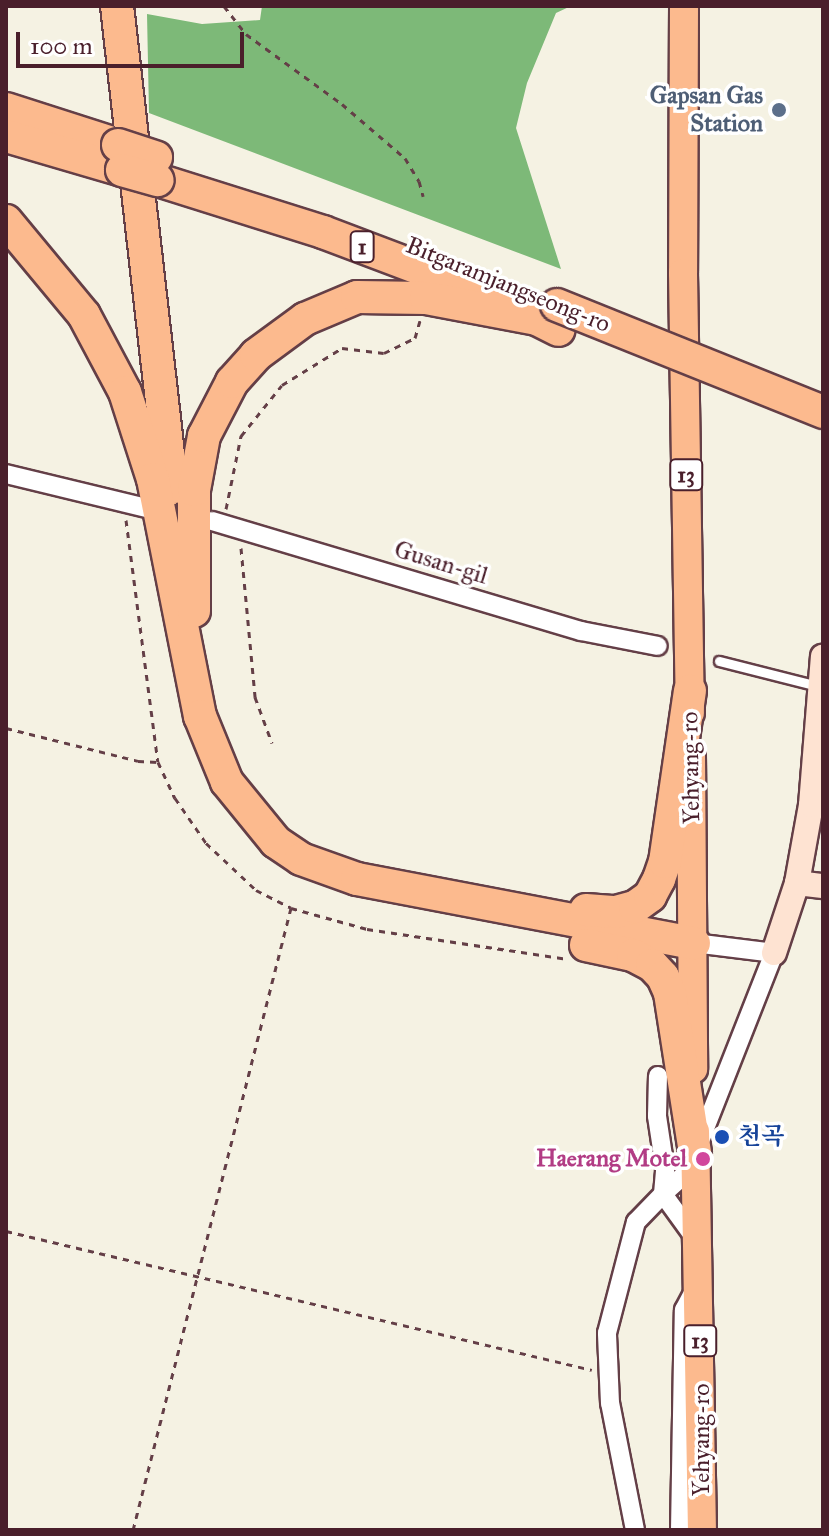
<!DOCTYPE html>
<html>
<head>
<meta charset="utf-8">
<style>
  body { margin:0 }
  #map { position:relative; width:829px; height:1536px; overflow:hidden; background:#f5f2e3; font-family:"IM FELL Great Primer","Noto Serif KR",serif }
  div>[style] { position:absolute }
  .forest>* { inset:0; background:#7db978 }
  .path>* { height:3px; margin-top:-1.5px; transform-origin:0; background:repeating-linear-gradient(90deg,#643f47 0 6px,transparent 0 12px) }
  .roads { filter:drop-shadow(2px 0 #643f47) drop-shadow(-2px 0 #643f47) drop-shadow(0 2px #643f47) drop-shadow(0 -2px #643f47) }
  .lane>* { height:9px; margin:-4.5px; padding:0 4.5px; transform-origin:4.5px; border-radius:4.5px; background:#fff }
  .street>* { height:18px; margin:-9px; padding:0 9px; transform-origin:9px; border-radius:9px; background:#fff }
  .secondary>* { height:24px; margin:-12px; padding:0 12px; transform-origin:12px; border-radius:12px; background:#fee3d2 }
  .primary>* { height:28px; margin:-14px; padding:0 14px; transform-origin:14px; border-radius:14px; background:#fcba8e }
  .highway>* { height:32px; margin:-16px; padding:0 16px; transform-origin:16px; border-radius:16px; background:#fcba8e }
  .bridges { filter:drop-shadow(2px 0 #643f47) drop-shadow(-2px 0 #643f47) drop-shadow(0 2px #643f47) drop-shadow(0 -2px #643f47) }
  .highway-bridge>* { height:32px; margin:-16px; padding:0 16px; transform-origin:16px; border-radius:16px; background:#fcba8e }
  .dots>* { width:22px; height:22px; translate:-50% -50%; box-sizing:border-box; border:4px solid #fff; border-radius:50% }
  span { translate:-50% -50%; white-space:nowrap; text-align:center; line-height:1.15; -webkit-text-stroke:7px #fff; paint-order:stroke }
  .shield-label span { padding:2px 6px; background:#fff; border:2px solid; border-radius:6px; -webkit-text-stroke-width:0 }
  .shield-label { font-size:22px; color:#4a1f2b; font-weight:700 }
  .service-label { font-size:24px; color:#4e5e75; font-weight:700 }
  .right { translate:-100% -50%; text-align:right }
  .street-label { font-size:24px; color:#4a1f2b }
  .transit-label { font-size:24px; color:#164399; font-weight:700 }
  .left { translate:0 -50%; text-align:left }
  .hotel-label { font-size:24px; color:#b23c85; font-weight:700 }
  .frame { position:absolute; inset:0; border:8px solid #4a1f2b; pointer-events:none }
  .scale { position:absolute; left:16px; top:32px; width:228px; height:36px; box-sizing:border-box; border:4px solid #4a1f2b; border-top:0; padding-left:10px; font-size:24px; line-height:28px; white-space:nowrap; color:#4a1f2b; -webkit-text-stroke:6px #fff; paint-order:stroke }
</style>
</head>
<body>
<div id="map">
  <div class="forest">
    <div style="clip-path:polygon(262px 6px,571px 6px,556px 13px,527px 83px,516px 128px,561px 269px,149px 113px,147px 14px,202px 24px,260px 20px)"></div>
  </div>
  <div class="path">
    <div style="left:224px;top:6px;width:36px;rotate:52deg"></div>
    <div style="left:246px;top:34px;width:119px;rotate:36.1deg"></div>
    <div style="left:342px;top:104px;width:83px;rotate:40.6deg"></div>
    <div style="left:405px;top:158px;width:27px;rotate:59deg"></div>
    <div style="left:419px;top:181px;width:16px;rotate:75deg"></div>
    <div style="left:226px;top:509px;width:75px;rotate:-78.4deg"></div>
    <div style="left:241px;top:436px;width:65px;rotate:-51.2deg"></div>
    <div style="left:282px;top:385px;width:70px;rotate:-31.7deg"></div>
    <div style="left:342px;top:348px;width:42px;rotate:6.8deg"></div>
    <div style="left:384px;top:353px;width:34px;rotate:-26deg"></div>
    <div style="left:415px;top:338px;width:18px;rotate:-74deg"></div>
    <div style="left:126px;top:520px;width:244px;rotate:82.5deg"></div>
    <div style="left:158px;top:762px;width:40px;rotate:65deg"></div>
    <div style="left:175px;top:798px;width:55px;rotate:55.4deg"></div>
    <div style="left:206px;top:843px;width:69px;rotate:43.2deg"></div>
    <div style="left:256px;top:890px;width:39px;rotate:27deg"></div>
    <div style="left:291px;top:908px;width:79px;rotate:15.4deg"></div>
    <div style="left:367px;top:929px;width:203px;rotate:8.5deg"></div>
    <div style="left:241px;top:548px;width:150px;rotate:84.6deg"></div>
    <div style="left:255px;top:697px;width:49px;rotate:69.7deg"></div>
    <div style="left:6px;top:728px;width:136px;rotate:14deg"></div>
    <div style="left:138px;top:761px;width:20px;rotate:3deg"></div>
    <div style="left:6px;top:1231px;width:602px;rotate:13.34deg"></div>
    <div style="left:133px;top:1530px;width:642px;rotate:-75.75deg"></div>
  </div>
  <div class="roads">
    <div class="lane">
      <div style="left:719px;top:661px;width:102px;rotate:14.2deg"></div>
    </div>
    <div class="street">
      <div style="left:6px;top:474px;width:145px;rotate:13.6deg"></div>
      <div style="left:212px;top:521px;width:385px;rotate:16.6deg"></div>
      <div style="left:581px;top:631px;width:78px;rotate:11deg"></div>
      <div style="left:694px;top:943px;width:81px;rotate:7.1deg"></div>
      <div style="left:774px;top:953px;width:207px;rotate:111.5deg"></div>
      <div style="left:695px;top:1165px;width:43px;rotate:137.8deg"></div>
      <div style="left:663px;top:1194px;width:58px;rotate:54.1deg"></div>
      <div style="left:635px;top:1530px;width:129px;rotate:-101.1deg"></div>
      <div style="left:610px;top:1403px;width:70px;rotate:-92.5deg"></div>
      <div style="left:607px;top:1333px;width:115px;rotate:-75.4deg"></div>
      <div style="left:636px;top:1222px;width:39px;rotate:-46deg"></div>
      <div style="left:663px;top:1194px;width:25px;rotate:-85deg"></div>
      <div style="left:665px;top:1169px;width:54px;rotate:-98.6deg"></div>
      <div style="left:657px;top:1116px;width:40px;rotate:-88.6deg"></div>
      <div style="left:680px;top:1530px;width:220px;rotate:-89deg"></div>
      <div style="left:684px;top:1310px;width:26px;rotate:-62deg"></div>
    </div>
    <div class="secondary">
      <div style="left:797px;top:883px;width:26px;rotate:7deg"></div>
      <div style="left:774px;top:953px;width:74px;rotate:-71.8deg"></div>
      <div style="left:797px;top:883px;width:79px;rotate:-79.8deg"></div>
      <div style="left:811px;top:805px;width:149px;rotate:-85.4deg"></div>
    </div>
    <div class="primary">
      <div style="left:684px;top:6px;width:267px;rotate:90.2deg"></div>
      <div style="left:683px;top:273px;width:440px;rotate:89.1deg"></div>
      <div style="left:691px;top:755px;width:314px;rotate:89.6deg"></div>
      <div style="left:695px;top:1131px;width:399px;rotate:89deg"></div>
    </div>
    <div class="highway">
      <div style="left:117px;top:6px;width:485px;rotate:83.5deg"></div>
      <div style="left:6px;top:109px;width:118px;rotate:17.8deg"></div>
      <div style="left:6px;top:136px;width:121px;rotate:16.3deg"></div>
      <div style="left:158px;top:180px;width:173px;rotate:17.5deg"></div>
      <div style="left:323px;top:232px;width:175px;rotate:20.7deg"></div>
      <div style="left:487px;top:294px;width:80px;rotate:26.6deg"></div>
      <div style="left:6px;top:221px;width:122px;rotate:50.3deg"></div>
      <div style="left:84px;top:315px;width:87px;rotate:62deg"></div>
      <div style="left:125px;top:392px;width:91px;rotate:72.2deg"></div>
      <div style="left:153px;top:479px;width:242px;rotate:78.8deg"></div>
      <div style="left:200px;top:716px;width:71px;rotate:67.8deg"></div>
      <div style="left:227px;top:782px;width:77px;rotate:50.8deg"></div>
      <div style="left:276px;top:842px;width:30px;rotate:34deg"></div>
      <div style="left:301px;top:859px;width:59px;rotate:19.7deg"></div>
      <div style="left:357px;top:879px;width:343px;rotate:10.8deg"></div>
      <div style="left:194px;top:611px;width:121px;rotate:-90deg"></div>
      <div style="left:194px;top:490px;width:55px;rotate:-79.5deg"></div>
      <div style="left:204px;top:436px;width:61px;rotate:-62.6deg"></div>
      <div style="left:232px;top:382px;width:36px;rotate:-48deg"></div>
      <div style="left:256px;top:355px;width:61px;rotate:-36.3deg"></div>
      <div style="left:305px;top:319px;width:56px;rotate:-22.9deg"></div>
      <div style="left:357px;top:297px;width:69px;rotate:0.8deg"></div>
      <div style="left:426px;top:298px;width:113px;rotate:10.7deg"></div>
      <div style="left:586px;top:910px;width:30px;rotate:4deg"></div>
      <div style="left:616px;top:912px;width:20px;rotate:-15deg"></div>
      <div style="left:635px;top:907px;width:19px;rotate:-36deg"></div>
      <div style="left:650px;top:896px;width:19px;rotate:-62deg"></div>
      <div style="left:659px;top:879px;width:18px;rotate:-71deg"></div>
      <div style="left:665px;top:862px;width:173px;rotate:-81.7deg"></div>
      <div style="left:586px;top:945px;width:48px;rotate:12deg"></div>
      <div style="left:633px;top:955px;width:21px;rotate:28deg"></div>
      <div style="left:652px;top:965px;width:16px;rotate:47deg"></div>
      <div style="left:663px;top:977px;width:17px;rotate:66deg"></div>
      <div style="left:670px;top:993px;width:162px;rotate:81.1deg"></div>
    </div>
  </div>
  <div class="bridges">
    <div class="highway-bridge">
      <div style="left:118px;top:145px;width:40px;rotate:18deg"></div>
      <div style="left:122px;top:170px;width:37px;rotate:16deg"></div>
      <div style="left:557px;top:305px;width:287px;rotate:21.9deg"></div>
    </div>
  </div>
  <div class="dots">
    <div style="left:779px;top:110px;background:#5c6f8a"></div>
    <div style="left:722px;top:1137px;background:#1a4fb4"></div>
    <div style="left:703px;top:1159px;background:#d1479c"></div>
  </div>
  <div class="shield-label">
    <span style="left:362px;top:247px">1</span>
    <span style="left:686px;top:475px">13</span>
    <span style="left:700px;top:1341px">13</span>
  </div>
  <div class="service-label">
    <span class="right" style="left:763px;top:110px">Gapsan Gas<br>Station</span>
  </div>
  <div class="street-label">
    <span style="left:508px;top:285px;rotate:22deg">Bitgaramjangseong-ro</span>
    <span style="left:441px;top:563px;rotate:17deg">Gusan-gil</span>
    <span style="left:691px;top:768px;rotate:-91deg">Yehyang-ro</span>
    <span style="left:702px;top:1440px;rotate:-90deg">Yehyang-ro</span>
  </div>
  <div class="transit-label">
    <span class="left" style="left:738px;top:1137px">천곡</span>
  </div>
  <div class="hotel-label">
    <span class="right" style="left:687px;top:1159px">Haerang Motel</span>
  </div>
  <div class="frame"></div>
  <div class="scale">100 m</div>
</div>
</body>
</html>
